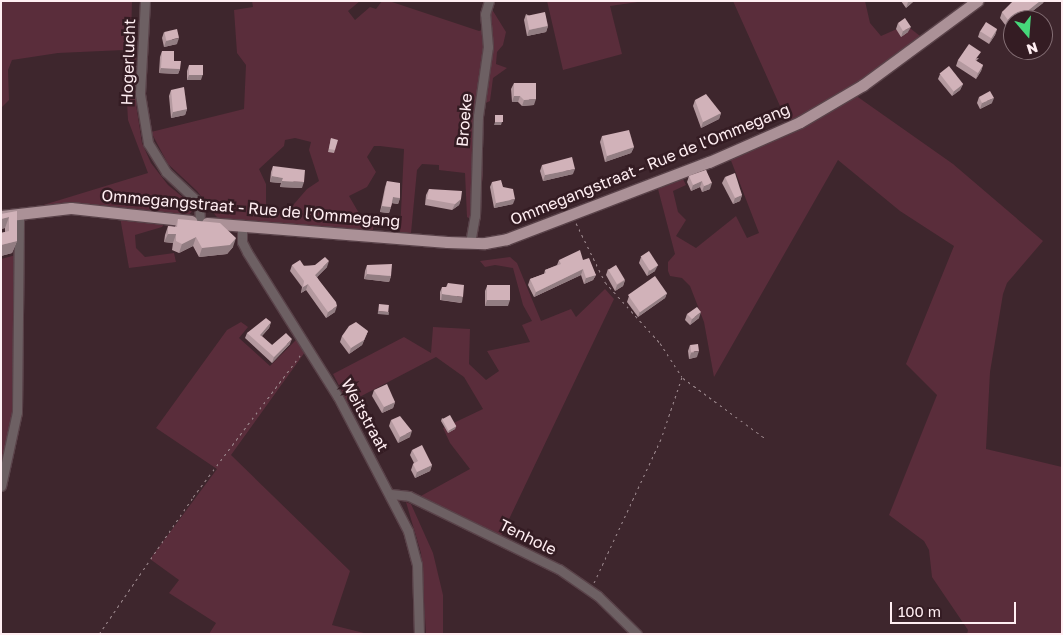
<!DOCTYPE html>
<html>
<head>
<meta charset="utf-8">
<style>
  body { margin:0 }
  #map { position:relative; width:1063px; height:635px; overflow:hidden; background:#3e262d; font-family:"Golos Text",sans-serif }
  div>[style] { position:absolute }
  .green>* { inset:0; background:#5a2d3b }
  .path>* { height:1px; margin-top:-0.5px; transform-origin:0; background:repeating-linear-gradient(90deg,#9e8a8f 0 2.5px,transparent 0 6.5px) }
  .roads { filter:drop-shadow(1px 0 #594249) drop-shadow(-1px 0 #594249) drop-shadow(0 1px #594249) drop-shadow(0 -1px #594249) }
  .minor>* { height:9px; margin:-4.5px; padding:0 4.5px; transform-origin:4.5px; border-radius:4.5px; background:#6d6063 }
  .major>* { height:11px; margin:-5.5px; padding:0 5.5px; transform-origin:5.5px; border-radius:5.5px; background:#ab9197 }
  .wall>* { inset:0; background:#b4999f }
  .shaded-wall>* { inset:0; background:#927d82; transform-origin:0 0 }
  .building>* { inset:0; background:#d1b2b9; transform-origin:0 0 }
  span { translate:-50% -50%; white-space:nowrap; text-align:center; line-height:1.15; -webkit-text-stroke:5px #341c23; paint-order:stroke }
  .street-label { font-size:16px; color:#ffeef2 }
  .frame { position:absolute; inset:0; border:2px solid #ffeef2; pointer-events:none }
  .north { position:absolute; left:1003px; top:10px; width:50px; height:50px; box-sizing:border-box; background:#341c23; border:1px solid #857076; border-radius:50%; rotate:162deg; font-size:14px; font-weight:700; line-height:20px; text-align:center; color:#ffeef2 }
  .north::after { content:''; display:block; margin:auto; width:18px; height:22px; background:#46d77a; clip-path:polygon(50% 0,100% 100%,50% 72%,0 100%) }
  .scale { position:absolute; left:890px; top:602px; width:126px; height:22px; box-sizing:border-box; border:2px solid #ffeef2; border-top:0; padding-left:6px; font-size:15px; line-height:18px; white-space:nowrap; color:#ffeef2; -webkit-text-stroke:4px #341c23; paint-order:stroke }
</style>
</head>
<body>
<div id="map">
  <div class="green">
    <div style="clip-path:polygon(1px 1px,132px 1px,131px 40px,136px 41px,136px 104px,142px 143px,151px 163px,168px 185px,191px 204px,193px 210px,188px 216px,27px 210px,148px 173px,128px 120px,124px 50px,58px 53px,12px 60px,8px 70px,9px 100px,1px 108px)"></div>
    <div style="clip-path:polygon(evenodd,252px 1px,360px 1px,348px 11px,355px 20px,370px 7px,376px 9px,382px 1px,389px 1px,479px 31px,488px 28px,487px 11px,493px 11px,506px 32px,503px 45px,497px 52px,496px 64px,507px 68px,493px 78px,490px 101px,477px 107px,483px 174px,477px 223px,467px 217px,465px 173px,439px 170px,439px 165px,422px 164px,417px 170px,411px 233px,400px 232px,404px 149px,380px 146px,374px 146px,367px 157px,376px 172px,367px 187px,349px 196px,360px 215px,373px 215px,373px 231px,220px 220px,216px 216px,197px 191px,168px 164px,151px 132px,244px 109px,246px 65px,237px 53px,234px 10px,253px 7px,252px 1px,295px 138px,311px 142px,309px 150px,319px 181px,307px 189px,288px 211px,272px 214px,266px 208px,266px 184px,259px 169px,284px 146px,285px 140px,295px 138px)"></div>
    <div style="clip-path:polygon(547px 1px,645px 1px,610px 6px,622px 54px,563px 70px)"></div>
    <div style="clip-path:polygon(733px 1px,865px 1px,870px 23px,881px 36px,906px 25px,920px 36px,870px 79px,788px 124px)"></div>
    <div style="clip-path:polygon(855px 95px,953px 164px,1043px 241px,1007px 283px,1003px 294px,990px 372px,986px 449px,1062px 467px,1062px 634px,967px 634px,968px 630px,932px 577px,929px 550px,924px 541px,889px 515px,937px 395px,906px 364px,954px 246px,900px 211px,838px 160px,714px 377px,704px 322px,690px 286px,682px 278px,670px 276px,668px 271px,668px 262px,675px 254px,658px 189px,683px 179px,686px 185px,673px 191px,678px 212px,686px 220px,676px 236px,696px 248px,736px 216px,747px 238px,759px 233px,730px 158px)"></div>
    <div style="clip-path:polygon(120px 217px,166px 222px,162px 227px,135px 235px,136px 248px,145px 257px,174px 253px,176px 262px,129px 268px)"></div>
    <div style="clip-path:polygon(16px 255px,14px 395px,12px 431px,1px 477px,1px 259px)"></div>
    <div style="clip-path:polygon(510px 257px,517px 263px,541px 321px,571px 309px,576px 317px,605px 289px,614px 299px,500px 538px,419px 497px,470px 469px,450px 443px,443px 428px,483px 409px,464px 377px,436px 357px,348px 403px,333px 374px,404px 337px,431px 353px,433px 327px,470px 329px,469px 364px,486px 380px,499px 371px,487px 351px,530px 342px,522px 325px,532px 321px,523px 305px,513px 268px,495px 265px,485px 267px,480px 261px)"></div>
    <div style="clip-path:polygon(241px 322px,248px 327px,239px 338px,270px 366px,297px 339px,305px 352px,231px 455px,350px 571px,332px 625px,368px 634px,209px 634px,216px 623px,169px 593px,179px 580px,150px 559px,217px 469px,156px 428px,227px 330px)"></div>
    <div style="clip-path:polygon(406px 502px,411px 504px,433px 553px,443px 595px,443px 634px,426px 634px,421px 553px)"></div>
  </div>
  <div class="path">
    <div style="left:576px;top:223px;width:66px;rotate:63.8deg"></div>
    <div style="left:605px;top:282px;width:82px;rotate:48deg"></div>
    <div style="left:660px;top:343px;width:40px;rotate:57.1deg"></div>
    <div style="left:682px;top:377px;width:65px;rotate:108.7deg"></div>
    <div style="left:661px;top:439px;width:159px;rotate:115deg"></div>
    <div style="left:683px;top:378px;width:103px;rotate:36.3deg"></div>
    <div style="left:99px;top:634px;width:166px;rotate:-55.5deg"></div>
    <div style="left:193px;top:497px;width:179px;rotate:-52.9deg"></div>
  </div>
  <div class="roads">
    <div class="minor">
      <div style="left:145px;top:1px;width:93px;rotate:93.1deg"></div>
      <div style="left:140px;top:94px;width:50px;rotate:80.7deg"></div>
      <div style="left:148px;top:143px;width:34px;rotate:58deg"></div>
      <div style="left:166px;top:172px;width:45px;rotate:43.2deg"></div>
      <div style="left:199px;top:203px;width:19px;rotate:87deg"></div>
      <div style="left:242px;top:226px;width:16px;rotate:90deg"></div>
      <div style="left:242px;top:242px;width:11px;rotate:63deg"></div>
      <div style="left:247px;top:252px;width:171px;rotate:57.9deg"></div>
      <div style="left:338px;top:397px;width:151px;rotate:62.4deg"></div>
      <div style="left:408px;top:531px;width:34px;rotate:75deg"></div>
      <div style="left:417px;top:564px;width:70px;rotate:88.4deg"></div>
      <div style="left:470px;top:243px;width:27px;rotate:-80deg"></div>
      <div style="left:475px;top:216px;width:100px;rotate:-88.3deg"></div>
      <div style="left:478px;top:116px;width:70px;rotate:-81.8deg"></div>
      <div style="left:488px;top:47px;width:33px;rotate:-95deg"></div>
      <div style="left:485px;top:14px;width:14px;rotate:-73deg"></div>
      <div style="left:1px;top:486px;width:76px;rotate:-77.8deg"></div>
      <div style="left:17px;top:412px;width:199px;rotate:-89.4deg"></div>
      <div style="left:391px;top:494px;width:18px;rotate:6deg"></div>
      <div style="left:409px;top:496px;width:167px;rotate:26deg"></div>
      <div style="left:559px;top:569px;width:47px;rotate:34.7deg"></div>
      <div style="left:598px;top:596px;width:54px;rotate:44.3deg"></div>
    </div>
    <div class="major">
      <div style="left:1px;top:216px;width:70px;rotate:-6.5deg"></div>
      <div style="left:71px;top:208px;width:121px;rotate:6.2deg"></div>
      <div style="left:207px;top:223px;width:241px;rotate:4.5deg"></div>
      <div style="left:447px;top:242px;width:38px;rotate:2deg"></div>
      <div style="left:485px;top:243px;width:22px;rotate:-10deg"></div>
      <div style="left:507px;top:239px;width:216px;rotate:-20.9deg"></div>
      <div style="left:709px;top:162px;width:99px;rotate:-23.7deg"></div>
      <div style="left:800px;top:122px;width:73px;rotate:-30.4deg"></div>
      <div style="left:863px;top:85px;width:142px;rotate:-36.4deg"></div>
    </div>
  </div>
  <div class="wall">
    <div style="clip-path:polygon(901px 1px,914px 1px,906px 8px)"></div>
    <div style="clip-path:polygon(1018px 1px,1044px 1px,1043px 3px,1021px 20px,1013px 20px,1009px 30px,1000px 18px,1002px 12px)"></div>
    <div style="clip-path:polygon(526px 14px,548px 26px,546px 32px,527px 36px,524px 20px)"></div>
    <div style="clip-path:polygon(898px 23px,908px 32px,901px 37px,896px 29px)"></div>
    <div style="clip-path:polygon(997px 29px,995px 35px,989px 44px,978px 37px,980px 31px)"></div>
    <div style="clip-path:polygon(164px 32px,177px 44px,164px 47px,162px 38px)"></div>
    <div style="clip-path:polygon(162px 51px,174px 61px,180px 69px,178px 74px,159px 73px,160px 57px)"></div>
    <div style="clip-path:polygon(979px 58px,976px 61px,983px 65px,981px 71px,976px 79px,956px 66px,958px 60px)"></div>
    <div style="clip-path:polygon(189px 65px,201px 80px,187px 80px,187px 71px)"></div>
    <div style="clip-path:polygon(940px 74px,963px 84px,960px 90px,952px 96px,938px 79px)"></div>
    <div style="clip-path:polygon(514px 83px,534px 105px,522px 106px,518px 102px,512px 102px,511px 89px)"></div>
    <div style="clip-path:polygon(171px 90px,187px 109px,185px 115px,171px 118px,169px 96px)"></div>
    <div style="clip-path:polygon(979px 97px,992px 103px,980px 109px,977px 103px)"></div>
    <div style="clip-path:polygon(695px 100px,721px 113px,719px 119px,701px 128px,693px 106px)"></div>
    <div style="clip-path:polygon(602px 136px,634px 147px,631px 153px,605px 162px,600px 142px)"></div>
    <div style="clip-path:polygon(331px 138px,335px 150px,334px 153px,328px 152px)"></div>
    <div style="clip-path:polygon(542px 165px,573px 174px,543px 181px,540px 171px)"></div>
    <div style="clip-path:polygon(273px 166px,302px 188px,280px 187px,281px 183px,270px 182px,271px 172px)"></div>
    <div style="clip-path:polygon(706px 170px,710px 189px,702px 192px,700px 187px,691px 191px,687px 182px,689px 176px)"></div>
    <div style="clip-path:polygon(725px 177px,742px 195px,740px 201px,733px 204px,722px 183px)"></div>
    <div style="clip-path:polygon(387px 181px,400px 198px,398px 204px,392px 203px,389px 213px,380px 212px,385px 187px)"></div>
    <div style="clip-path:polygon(492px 182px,503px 187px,513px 204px,494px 208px,490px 187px)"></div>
    <div style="clip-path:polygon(429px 189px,461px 199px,459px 205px,452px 210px,425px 205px,426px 195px)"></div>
    <div style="clip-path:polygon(17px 211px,17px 241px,12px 253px,1px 256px,1px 233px,5px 232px,5px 228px,1px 229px,1px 214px)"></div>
    <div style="clip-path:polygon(178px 219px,233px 247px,227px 254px,199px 257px,193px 246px,179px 253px,172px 250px,173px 243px,164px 242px,165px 235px,168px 226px,175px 227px)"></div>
    <div style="clip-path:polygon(641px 257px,655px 271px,647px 276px,639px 263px)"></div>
    <div style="clip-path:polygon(559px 260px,583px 260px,596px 275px,593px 280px,584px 284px,581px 275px,534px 297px,528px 285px,530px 279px,544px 274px,545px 270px,557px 265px)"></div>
    <div style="clip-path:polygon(292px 265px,327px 267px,317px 277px,335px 312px,326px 318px,306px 290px,301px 293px,302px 287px,290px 271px)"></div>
    <div style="clip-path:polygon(367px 265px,391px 276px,389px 282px,364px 279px,365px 271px)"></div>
    <div style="clip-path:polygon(608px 269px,625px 280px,623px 286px,615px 291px,606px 275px)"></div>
    <div style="clip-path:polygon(448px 283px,461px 303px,440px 300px,440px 292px,442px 287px,446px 287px)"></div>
    <div style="clip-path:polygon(487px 286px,508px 306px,485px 306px,485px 291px)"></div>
    <div style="clip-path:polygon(667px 293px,665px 298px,638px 317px,627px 302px,629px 296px)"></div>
    <div style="clip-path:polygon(687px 314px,699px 318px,690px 325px,685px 320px)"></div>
    <div style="clip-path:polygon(271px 322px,269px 328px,262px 336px,272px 345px,290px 344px,272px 363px,245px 338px,247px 333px)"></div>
    <div style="clip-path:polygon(368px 331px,362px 345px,349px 354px,340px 342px,342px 336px)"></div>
    <div style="clip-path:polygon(690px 345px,697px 357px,689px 359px,688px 351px)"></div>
    <div style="clip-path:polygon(374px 390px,395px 402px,393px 408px,382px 413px,372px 396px)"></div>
    <div style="clip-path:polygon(442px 418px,456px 426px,455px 429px,448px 433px,441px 421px)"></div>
    <div style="clip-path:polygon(391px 420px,410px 437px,398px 443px,389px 426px)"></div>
    <div style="clip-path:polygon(412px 450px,432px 465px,430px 471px,415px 478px,411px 470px,413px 464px,414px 463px,410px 455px)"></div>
  </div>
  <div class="shaded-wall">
    <div style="clip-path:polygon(908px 1px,914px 1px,906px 8px,908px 2px)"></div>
    <div style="clip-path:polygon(1040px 1px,1044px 1px,1043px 3px,1021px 20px,1016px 20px)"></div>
    <div style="clip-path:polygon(1013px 22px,1013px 26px,1009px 30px,1011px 24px)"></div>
    <div style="clip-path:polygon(548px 26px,546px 32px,527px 36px,529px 30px)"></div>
    <div style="clip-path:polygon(911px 27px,908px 32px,901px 37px,903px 31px)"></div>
    <div style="clip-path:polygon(1047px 27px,1046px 30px,1043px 31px,1043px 28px)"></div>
    <div style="clip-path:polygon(997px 29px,995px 35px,989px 44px,991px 39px)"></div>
    <div style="clip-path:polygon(179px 38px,177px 44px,164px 47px,166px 41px)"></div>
    <div style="clip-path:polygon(983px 65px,981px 71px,976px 79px,978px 73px)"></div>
    <div style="clip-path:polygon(161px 68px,180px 69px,178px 74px,159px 73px)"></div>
    <div style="clip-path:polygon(203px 74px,201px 80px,187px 80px,189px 75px)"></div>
    <div style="clip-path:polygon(963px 84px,960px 90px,952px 96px,954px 91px)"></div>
    <div style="clip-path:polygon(514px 96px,520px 96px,518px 102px,512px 102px)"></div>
    <div style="clip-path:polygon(994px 98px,992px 103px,980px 109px,982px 103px)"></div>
    <div style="clip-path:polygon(536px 99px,534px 105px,522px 106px,524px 100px)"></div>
    <div style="clip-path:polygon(187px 109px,185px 115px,171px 118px,173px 112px)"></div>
    <div style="clip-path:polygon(721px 113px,719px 119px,701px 128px,703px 122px)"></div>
    <div style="clip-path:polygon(495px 122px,502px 122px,501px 125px,494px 125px)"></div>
    <div style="clip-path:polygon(634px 147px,631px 153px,605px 162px,607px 156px)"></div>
    <div style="clip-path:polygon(575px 169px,573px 174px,543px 181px,545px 175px)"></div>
    <div style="clip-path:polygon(272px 176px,283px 178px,281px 183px,270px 182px)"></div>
    <div style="clip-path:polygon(282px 181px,304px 182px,302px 188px,280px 187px)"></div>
    <div style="clip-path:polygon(702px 181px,700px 187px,691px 191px,693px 185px)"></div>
    <div style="clip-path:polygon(712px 183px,710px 189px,702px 192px,704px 186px)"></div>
    <div style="clip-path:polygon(742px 195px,740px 201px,733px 204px,735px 198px)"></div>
    <div style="clip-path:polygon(393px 197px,400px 198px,398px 204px,391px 203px)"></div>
    <div style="clip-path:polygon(461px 199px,459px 205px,452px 210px,455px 204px)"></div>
    <div style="clip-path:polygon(515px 199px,513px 204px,494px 208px,496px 203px)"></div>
    <div style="clip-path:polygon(382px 206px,391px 207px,389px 213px,380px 212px)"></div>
    <div style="clip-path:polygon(9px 217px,5px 228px,1px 229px,1px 219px)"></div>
    <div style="clip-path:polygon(168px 234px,176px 234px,173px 243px,164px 242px)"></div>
    <div style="clip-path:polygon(196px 237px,193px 246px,179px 253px,182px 244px)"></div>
    <div style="clip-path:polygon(236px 238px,233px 247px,227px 254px,199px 257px,202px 248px)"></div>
    <div style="clip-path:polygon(17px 241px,12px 253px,1px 256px,1px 245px)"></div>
    <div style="clip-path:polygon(329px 261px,327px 267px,313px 281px,315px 275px)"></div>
    <div style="clip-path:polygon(658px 265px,655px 271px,647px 276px,649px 270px)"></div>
    <div style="clip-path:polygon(583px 269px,581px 275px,534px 297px,536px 292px)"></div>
    <div style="clip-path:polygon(367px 274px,391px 276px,389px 282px,364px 279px)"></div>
    <div style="clip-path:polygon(596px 275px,593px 280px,584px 284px,586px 278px)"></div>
    <div style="clip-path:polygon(625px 280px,623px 286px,615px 291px,617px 285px)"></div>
    <div style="clip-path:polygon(308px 284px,306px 290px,301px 293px,303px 287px)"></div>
    <div style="clip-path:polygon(667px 293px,665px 298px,638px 317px,640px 311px)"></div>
    <div style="left:442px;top:294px;width:21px;height:6px;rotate:8deg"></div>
    <div style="clip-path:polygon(487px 300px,510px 300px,508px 306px,485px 306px)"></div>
    <div style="clip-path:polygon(337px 306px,335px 312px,326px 318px,328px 312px)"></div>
    <div style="left:378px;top:311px;width:11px;height:3px;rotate:5deg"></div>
    <div style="clip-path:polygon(701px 312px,699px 318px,690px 325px,692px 319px)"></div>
    <div style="clip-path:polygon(271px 322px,269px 328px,258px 340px,260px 335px)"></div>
    <div style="clip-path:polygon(368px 331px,362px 345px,349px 354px,351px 348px)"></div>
    <div style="clip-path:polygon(292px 339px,290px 344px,272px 363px,274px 357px)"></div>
    <div style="clip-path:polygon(699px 351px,697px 357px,689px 359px,691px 353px)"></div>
    <div style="clip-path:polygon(395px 402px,393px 408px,382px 413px,384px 407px)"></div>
    <div style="clip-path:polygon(456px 426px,455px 429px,448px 433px,449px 430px)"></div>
    <div style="clip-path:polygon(412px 431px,410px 437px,398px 443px,400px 437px)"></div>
    <div style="clip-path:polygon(432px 465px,430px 471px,415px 478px,417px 472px)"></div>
  </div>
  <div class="building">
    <div style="clip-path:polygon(1013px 1px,1016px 1px,1017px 2px,1018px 1px,1040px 1px,1016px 20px,1013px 20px,1013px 22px,1011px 24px,1002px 12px)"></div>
    <div style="left:545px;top:12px;width:14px;height:19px;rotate:78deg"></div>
    <div style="clip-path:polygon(905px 18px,911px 27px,903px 31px,898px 23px)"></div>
    <div style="clip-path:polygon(1046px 19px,1047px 27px,1043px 28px,1043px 21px)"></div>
    <div style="left:986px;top:22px;width:13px;height:11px;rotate:32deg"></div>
    <div style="left:177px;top:29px;width:9px;height:13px;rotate:77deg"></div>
    <div style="clip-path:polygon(969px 44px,981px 52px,975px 60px,983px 65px,978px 73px,958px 60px)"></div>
    <div style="clip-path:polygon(162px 51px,174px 51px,174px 61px,181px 61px,180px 69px,161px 68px)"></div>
    <div style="left:189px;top:65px;width:14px;height:10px"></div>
    <div style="left:949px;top:66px;width:23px;height:12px;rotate:52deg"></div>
    <div style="clip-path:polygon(514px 83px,536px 83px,536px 99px,524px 100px,520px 96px,514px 96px)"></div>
    <div style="clip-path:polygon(184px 87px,187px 109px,173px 112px,171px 90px)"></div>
    <div style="clip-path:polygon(990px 91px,994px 98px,982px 103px,979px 97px)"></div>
    <div style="clip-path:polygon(706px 94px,721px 113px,703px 122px,695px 100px)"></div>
    <div style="left:495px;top:115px;width:8px;height:7px"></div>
    <div style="clip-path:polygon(629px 130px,634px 147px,607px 156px,602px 136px)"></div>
    <div style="clip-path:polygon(331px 138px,338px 140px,335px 150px,329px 149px)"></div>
    <div style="clip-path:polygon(572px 157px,575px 169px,545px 175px,542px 165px)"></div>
    <div style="clip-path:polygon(273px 166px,305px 170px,304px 182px,282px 181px,283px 178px,272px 176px)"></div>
    <div style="clip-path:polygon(706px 170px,712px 183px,704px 186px,702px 181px,693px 185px,689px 176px)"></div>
    <div style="clip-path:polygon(735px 173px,742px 195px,735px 198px,725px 177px)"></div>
    <div style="clip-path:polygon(501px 180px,503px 187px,513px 189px,515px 199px,496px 203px,492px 182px)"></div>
    <div style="clip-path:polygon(387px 181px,400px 183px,400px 198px,393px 197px,391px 207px,382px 206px)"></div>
    <div style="clip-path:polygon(429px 189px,462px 191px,461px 199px,455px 204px,427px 199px)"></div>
    <div style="clip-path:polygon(17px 211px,17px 241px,1px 245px,1px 233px,9px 231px,9px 217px,1px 219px,1px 214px)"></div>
    <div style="clip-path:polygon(178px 219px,220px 223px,236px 238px,230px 245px,202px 248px,196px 237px,182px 244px,176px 241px,176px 234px,168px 234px,168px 226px,177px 227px)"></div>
    <div style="clip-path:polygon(580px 250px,583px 260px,589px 258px,596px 275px,586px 278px,583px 269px,536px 292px,530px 279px,546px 273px,545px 270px,561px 264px,559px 260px)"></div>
    <div style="left:649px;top:251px;width:17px;height:10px;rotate:57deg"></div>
    <div style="clip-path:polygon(325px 257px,329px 261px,315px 275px,336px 302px,337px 306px,328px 312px,308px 284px,303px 287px,304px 281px,292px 265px,300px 260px,304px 266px,315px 265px)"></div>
    <div style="clip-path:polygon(392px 264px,391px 276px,367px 274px,367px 265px)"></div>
    <div style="left:616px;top:265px;width:17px;height:9px;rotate:59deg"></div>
    <div style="left:655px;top:276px;width:21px;height:33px;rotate:55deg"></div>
    <div style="clip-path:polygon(448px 283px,464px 285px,463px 297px,442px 294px,442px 287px,447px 287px)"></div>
    <div style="left:510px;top:285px;width:15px;height:23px;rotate:90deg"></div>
    <div style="left:379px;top:304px;width:10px;height:7px;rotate:6deg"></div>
    <div style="clip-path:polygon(697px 307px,701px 312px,692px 319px,687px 314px)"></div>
    <div style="clip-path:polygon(266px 318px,271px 322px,260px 335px,272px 345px,286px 333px,292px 339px,274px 357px,247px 333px)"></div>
    <div style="clip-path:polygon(356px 322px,368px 331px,364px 340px,351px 348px,342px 336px,349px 326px)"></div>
    <div style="left:698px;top:344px;width:7px;height:8px;rotate:82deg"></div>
    <div style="clip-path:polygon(387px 384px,395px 402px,384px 407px,374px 390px)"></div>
    <div style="left:450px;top:415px;width:13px;height:9px;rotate:61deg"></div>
    <div style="clip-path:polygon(400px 416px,412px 431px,400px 437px,391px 420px)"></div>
    <div style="clip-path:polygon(422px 445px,432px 465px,417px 472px,413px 464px,418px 461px,412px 450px)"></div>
  </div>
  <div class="street-label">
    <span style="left:128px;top:62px;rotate:-88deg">Hogerlucht</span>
    <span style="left:464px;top:120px;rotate:-85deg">Broeke</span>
    <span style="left:650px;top:164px;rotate:-22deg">Ommegangstraat - Rue de l'Ommegang</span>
    <span style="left:251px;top:208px;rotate:5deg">Ommegangstraat - Rue de l'Ommegang</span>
    <span style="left:365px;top:415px;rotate:61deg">Weitstraat</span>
    <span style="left:528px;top:537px;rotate:26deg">Tenhole</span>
  </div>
  <div class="frame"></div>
  <div class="north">N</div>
  <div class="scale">100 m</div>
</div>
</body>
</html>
